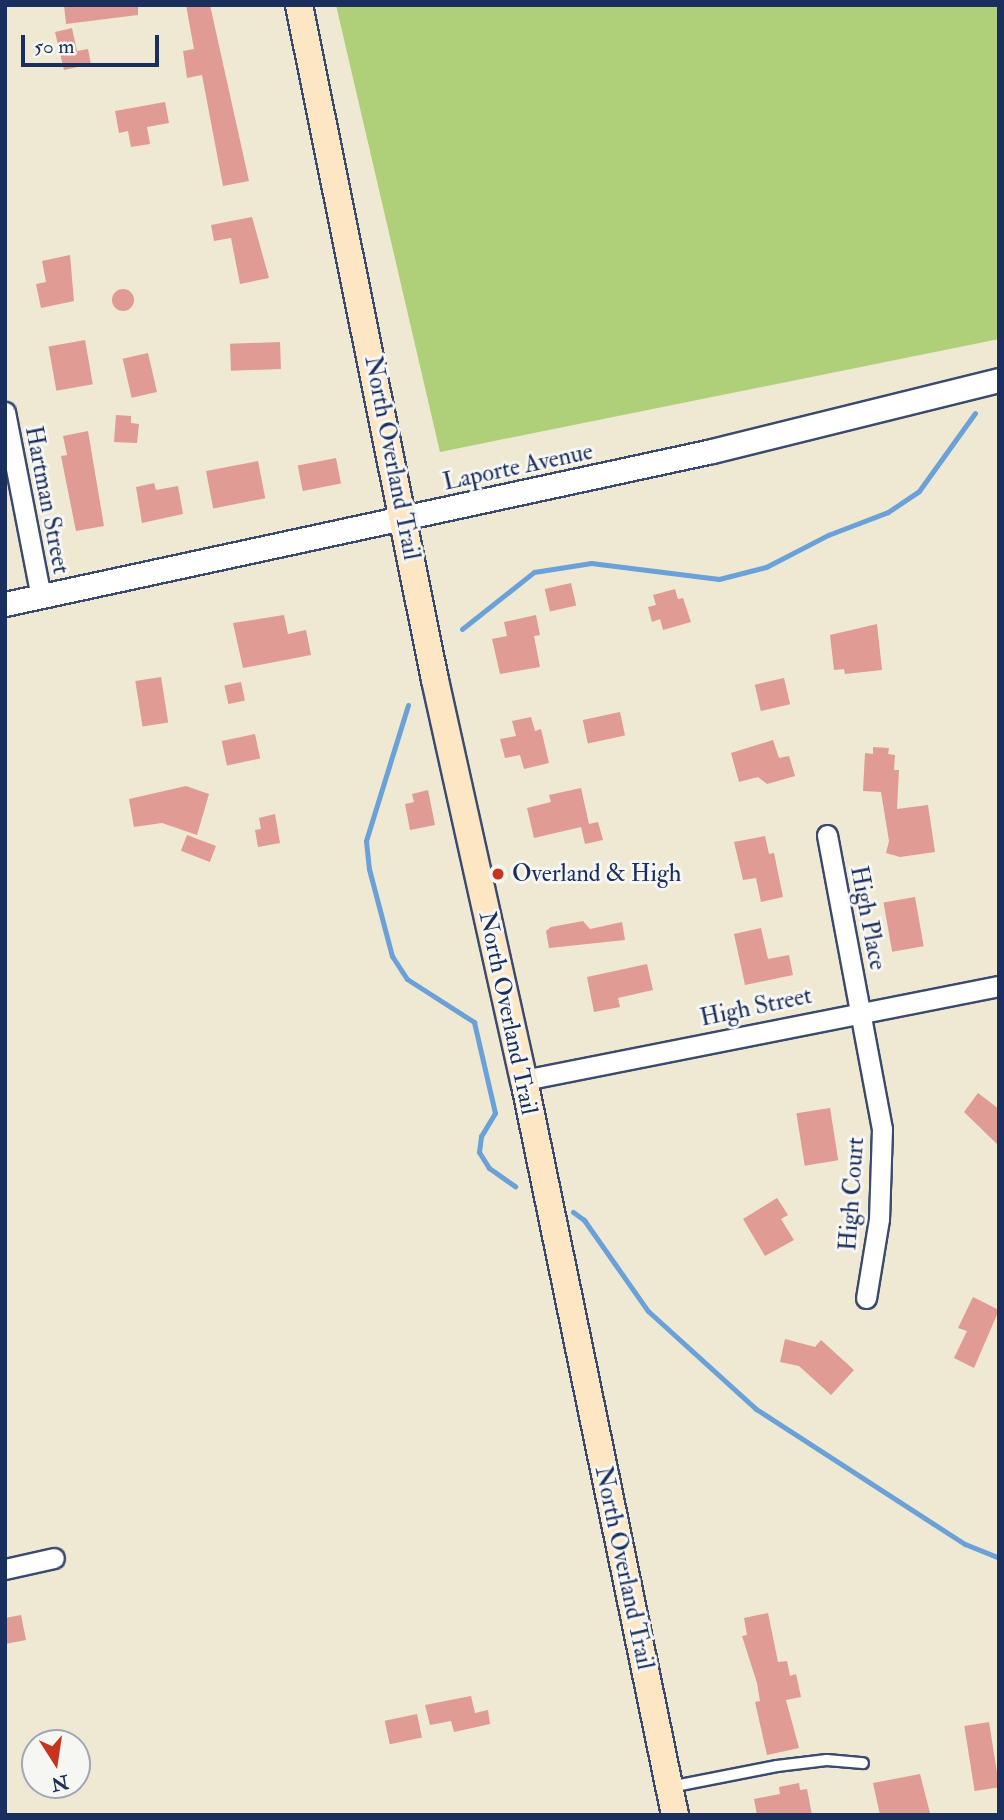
<!DOCTYPE html>
<html>
<head>
<meta charset="utf-8">
<style>
  body { margin:0 }
  #map { position:relative; width:1004px; height:1820px; overflow:hidden; background:#efe8d2; font-family:"IM FELL Double Pica",serif }
  div>[style] { position:absolute }
  .green>* { inset:0; background:#afd078 }
  .stream>* { height:5px; margin:-2.5px; padding:0 2.5px; transform-origin:2.5px; border-radius:2.5px; background:#69a1d8 }
  .building>* { inset:0; background:#e09b94; transform-origin:0 0 }
  .round { border-radius:50% }
  .roads { filter:drop-shadow(2px 0 #3b4b6f) drop-shadow(-2px 0 #3b4b6f) drop-shadow(0 2px #3b4b6f) drop-shadow(0 -2px #3b4b6f) }
  .service>* { height:10px; margin:-5px; padding:0 5px; transform-origin:5px; border-radius:5px; background:#fff }
  .minor>* { height:19px; margin:-9.5px; padding:0 9.5px; transform-origin:9.5px; border-radius:9.5px; background:#fff }
  .tertiary>* { height:23px; margin:-11.5px; padding:0 11.5px; transform-origin:11.5px; border-radius:11.5px; background:#fff }
  .secondary>* { height:26px; margin:-13px; padding:0 13px; transform-origin:13px; border-radius:13px; background:#fce6c4 }
  .dots>* { width:19px; height:19px; translate:-50% -50%; box-sizing:border-box; border:4px solid #f6f6f2; border-radius:50% }
  span { translate:-50% -50%; white-space:nowrap; text-align:center; line-height:1.15; -webkit-text-stroke:6px #f6f6f2; paint-order:stroke }
  .street-label { font-size:24px; color:#1b2f5e }
  .poi-label { font-size:24px; color:#1b2f5e }
  .left { translate:0 -50%; text-align:left }
  .frame { position:absolute; inset:0; border:7px solid #1b2f5e; pointer-events:none }
  .north { position:absolute; left:21px; top:1729px; width:70px; height:70px; box-sizing:border-box; background:#f6f6f2; border:2px solid #9ea6b7; border-radius:50%; rotate:168deg; font-size:19px; font-weight:700; line-height:28px; text-align:center; color:#1b2f5e }
  .north::after { content:''; display:block; margin:auto; width:24px; height:32px; background:#c8321e; clip-path:polygon(50% 0,100% 100%,50% 72%,0 100%) }
  .scale { position:absolute; left:21px; top:35px; width:138px; height:32px; box-sizing:border-box; border:4px solid #1b2f5e; border-top:0; padding-left:9px; font-size:21px; line-height:24px; white-space:nowrap; color:#1b2f5e; -webkit-text-stroke:5px #f6f6f2; paint-order:stroke }
</style>
</head>
<body>
<div id="map">
  <div class="green">
    <div style="clip-path:polygon(336px 5px,999px 5px,999px 339px,440px 452px)"></div>
  </div>
  <div class="stream">
    <div style="left:462px;top:629px;width:92px;rotate:-38.4deg"></div>
    <div style="left:534px;top:572px;width:58px;rotate:-9deg"></div>
    <div style="left:591px;top:563px;width:129px;rotate:7.1deg"></div>
    <div style="left:719px;top:579px;width:49px;rotate:-14.3deg"></div>
    <div style="left:766px;top:567px;width:70px;rotate:-27.3deg"></div>
    <div style="left:828px;top:535px;width:64px;rotate:-21deg"></div>
    <div style="left:888px;top:512px;width:37px;rotate:-34deg"></div>
    <div style="left:919px;top:491px;width:96px;rotate:-54.3deg"></div>
    <div style="left:408px;top:705px;width:142px;rotate:107.2deg"></div>
    <div style="left:366px;top:841px;width:28px;rotate:84deg"></div>
    <div style="left:369px;top:869px;width:90px;rotate:75.2deg"></div>
    <div style="left:392px;top:956px;width:27px;rotate:57deg"></div>
    <div style="left:407px;top:979px;width:80px;rotate:32.7deg"></div>
    <div style="left:474px;top:1022px;width:93px;rotate:77deg"></div>
    <div style="left:495px;top:1113px;width:27px;rotate:121deg"></div>
    <div style="left:481px;top:1136px;width:16px;rotate:97deg"></div>
    <div style="left:479px;top:1152px;width:19px;rotate:58deg"></div>
    <div style="left:489px;top:1168px;width:32px;rotate:35deg"></div>
    <div style="left:573px;top:1212px;width:14px;rotate:36deg"></div>
    <div style="left:584px;top:1220px;width:111px;rotate:54.9deg"></div>
    <div style="left:648px;top:1311px;width:146px;rotate:42.2deg"></div>
    <div style="left:756px;top:1409px;width:249px;rotate:32.9deg"></div>
    <div style="left:965px;top:1544px;width:37px;rotate:22deg"></div>
  </div>
  <div class="building">
    <div style="clip-path:polygon(64px 5px,138px 5px,138px 15px,66px 24px)"></div>
    <div style="clip-path:polygon(186px 5px,210px 5px,249px 181px,223px 186px,202px 75px,187px 78px,183px 51px,194px 49px)"></div>
    <div style="clip-path:polygon(72px 28px,77px 51px,88px 49px,91px 64px,64px 70px,55px 32px)"></div>
    <div style="clip-path:polygon(165px 102px,169px 123px,147px 127px,150px 144px,131px 147px,128px 131px,119px 133px,115px 111px)"></div>
    <div style="clip-path:polygon(252px 217px,269px 278px,240px 284px,231px 238px,214px 241px,211px 225px)"></div>
    <div style="clip-path:polygon(70px 255px,74px 301px,41px 308px,36px 284px,46px 282px,42px 261px)"></div>
    <div class="round" style="left:112px;top:289px;width:22px;height:22px"></div>
    <div style="left:85px;top:340px;width:45px;height:37px;rotate:80deg"></div>
    <div style="left:280px;top:342px;width:27px;height:50px;rotate:88deg"></div>
    <div style="left:148px;top:353px;width:40px;height:26px;rotate:77deg"></div>
    <div style="clip-path:polygon(116px 415px,131px 416px,131px 423px,139px 424px,137px 443px,114px 442px)"></div>
    <div style="clip-path:polygon(88px 431px,104px 526px,76px 531px,61px 456px,67px 455px,63px 436px)"></div>
    <div style="left:336px;top:458px;width:26px;height:39px;rotate:79deg"></div>
    <div style="left:258px;top:461px;width:38px;height:53px;rotate:79deg"></div>
    <div style="clip-path:polygon(154px 483px,156px 490px,178px 486px,183px 514px,142px 523px,136px 487px)"></div>
    <div style="left:571px;top:583px;width:23px;height:27px;rotate:77deg"></div>
    <div style="clip-path:polygon(675px 589px,678px 599px,683px 598px,691px 622px,663px 630px,660px 619px,652px 622px,648px 607px,656px 605px,653px 595px)"></div>
    <div style="clip-path:polygon(284px 615px,288px 634px,306px 630px,311px 655px,243px 668px,233px 623px)"></div>
    <div style="clip-path:polygon(536px 615px,540px 635px,534px 636px,540px 667px,500px 674px,492px 639px,507px 636px,504px 622px)"></div>
    <div style="clip-path:polygon(877px 624px,882px 670px,845px 674px,844px 669px,834px 670px,830px 635px)"></div>
    <div style="left:161px;top:677px;width:46px;height:26px;rotate:81deg"></div>
    <div style="left:784px;top:678px;width:27px;height:30px;rotate:77deg"></div>
    <div style="left:241px;top:682px;width:19px;height:17px;rotate:78deg"></div>
    <div style="left:620px;top:712px;width:24px;height:38px;rotate:78deg"></div>
    <div style="clip-path:polygon(531px 717px,535px 731px,541px 729px,549px 763px,524px 769px,520px 755px,505px 758px,500px 739px,516px 736px,512px 721px)"></div>
    <div style="left:255px;top:734px;width:25px;height:34px;rotate:78deg"></div>
    <div style="clip-path:polygon(773px 740px,779px 758px,789px 756px,795px 776px,767px 784px,758px 777px,739px 782px,731px 753px)"></div>
    <div style="clip-path:polygon(873px 747px,889px 748px,888px 754px,895px 755px,894px 770px,899px 770px,897px 809px,928px 805px,935px 852px,900px 857px,886px 853px,889px 841px,881px 792px,863px 791px,865px 753px,873px 754px)"></div>
    <div style="clip-path:polygon(186px 786px,209px 794px,197px 835px,162px 823px,134px 827px,129px 799px)"></div>
    <div style="clip-path:polygon(581px 788px,589px 824px,598px 822px,603px 840px,585px 844px,581px 827px,534px 838px,527px 808px,551px 802px,549px 795px)"></div>
    <div style="clip-path:polygon(428px 790px,435px 825px,410px 830px,405px 804px,414px 802px,412px 794px)"></div>
    <div style="clip-path:polygon(275px 814px,280px 843px,258px 847px,255px 830px,261px 829px,259px 818px)"></div>
    <div style="left:187px;top:835px;width:31px;height:17px;rotate:21deg"></div>
    <div style="clip-path:polygon(765px 836px,769px 854px,774px 853px,783px 897px,761px 902px,756px 878px,743px 880px,734px 842px)"></div>
    <div style="left:915px;top:897px;width:50px;height:32px;rotate:80deg"></div>
    <div style="clip-path:polygon(583px 921px,590px 929px,622px 922px,625px 940px,549px 948px,546px 931px,551px 927px)"></div>
    <div style="clip-path:polygon(761px 928px,768px 959px,789px 955px,793px 975px,745px 985px,734px 934px)"></div>
    <div style="clip-path:polygon(647px 964px,653px 990px,618px 998px,620px 1007px,594px 1012px,587px 977px)"></div>
    <div style="clip-path:polygon(978px 1093px,999px 1109px,999px 1146px,964px 1112px)"></div>
    <div style="left:830px;top:1108px;width:53px;height:34px;rotate:81deg"></div>
    <div style="clip-path:polygon(777px 1198px,788px 1215px,781px 1219px,794px 1240px,765px 1256px,743px 1219px)"></div>
    <div style="clip-path:polygon(973px 1297px,999px 1310px,974px 1368px,954px 1358px,967px 1331px,958px 1328px)"></div>
    <div style="clip-path:polygon(785px 1339px,815px 1347px,821px 1340px,854px 1370px,831px 1395px,799px 1366px,780px 1362px)"></div>
    <div style="clip-path:polygon(768px 1613px,778px 1662px,787px 1661px,790px 1676px,796px 1674px,801px 1697px,786px 1700px,799px 1748px,767px 1755px,755px 1702px,760px 1701px,757px 1683px,742px 1636px,747px 1635px,744px 1618px)"></div>
    <div style="clip-path:polygon(21px 1615px,26px 1640px,5px 1644px,5px 1618px)"></div>
    <div style="clip-path:polygon(471px 1696px,475px 1713px,488px 1710px,490px 1724px,454px 1732px,451px 1721px,430px 1725px,425px 1705px)"></div>
    <div style="left:417px;top:1714px;width:24px;height:33px;rotate:78deg"></div>
    <div style="left:989px;top:1722px;width:66px;height:25px;rotate:81deg"></div>
    <div style="clip-path:polygon(920px 1774px,930px 1813px,880px 1815px,873px 1783px)"></div>
    <div style="clip-path:polygon(799px 1783px,800px 1790px,807px 1789px,812px 1815px,757px 1815px,754px 1799px,780px 1794px,779px 1787px)"></div>
  </div>
  <div class="roads">
    <div class="service">
      <div style="left:670px;top:1787px;width:109px;rotate:-11.1deg"></div>
      <div style="left:777px;top:1766px;width:50px;rotate:-6.8deg"></div>
      <div style="left:827px;top:1760px;width:36px;rotate:5deg"></div>
    </div>
    <div class="minor">
      <div style="left:5px;top:412px;width:188px;rotate:79deg"></div>
      <div style="left:827px;top:835px;width:299px;rotate:79.4deg"></div>
      <div style="left:882px;top:1129px;width:90px;rotate:91.9deg"></div>
      <div style="left:879px;top:1219px;width:80px;rotate:99.3deg"></div>
      <div style="left:524px;top:1080px;width:484px;rotate:-11.2deg"></div>
      <div style="left:5px;top:1569px;width:50px;rotate:-12.7deg"></div>
    </div>
    <div class="tertiary">
      <div style="left:5px;top:604px;width:723px;rotate:-12.21deg"></div>
      <div style="left:712px;top:451px;width:296px;rotate:-13.9deg"></div>
    </div>
    <div class="secondary">
      <div style="left:299px;top:5px;width:689px;rotate:78.61deg"></div>
      <div style="left:435px;top:680px;width:410px;rotate:77.5deg"></div>
      <div style="left:524px;top:1080px;width:750px;rotate:78.39deg"></div>
    </div>
  </div>
  <div class="dots">
    <div style="left:498px;top:874px;background:#c8321e"></div>
  </div>
  <div class="street-label">
    <span style="left:392px;top:458px;rotate:79deg">North Overland Trail</span>
    <span style="left:518px;top:467px;rotate:-12deg">Laporte Avenue</span>
    <span style="left:47px;top:500px;rotate:79deg">Hartman Street</span>
    <span style="left:868px;top:918px;rotate:79deg">High Place</span>
    <span style="left:756px;top:1007px;rotate:-12deg">High Street</span>
    <span style="left:508px;top:1013px;rotate:78deg">North Overland Trail</span>
    <span style="left:852px;top:1194px;rotate:-86deg">High Court</span>
    <span style="left:624px;top:1568px;rotate:78deg">North Overland Trail</span>
  </div>
  <div class="poi-label">
    <span class="left" style="left:512px;top:874px">Overland &amp; High</span>
  </div>
  <div class="frame"></div>
  <div class="north">N</div>
  <div class="scale">50 m</div>
</div>
</body>
</html>
